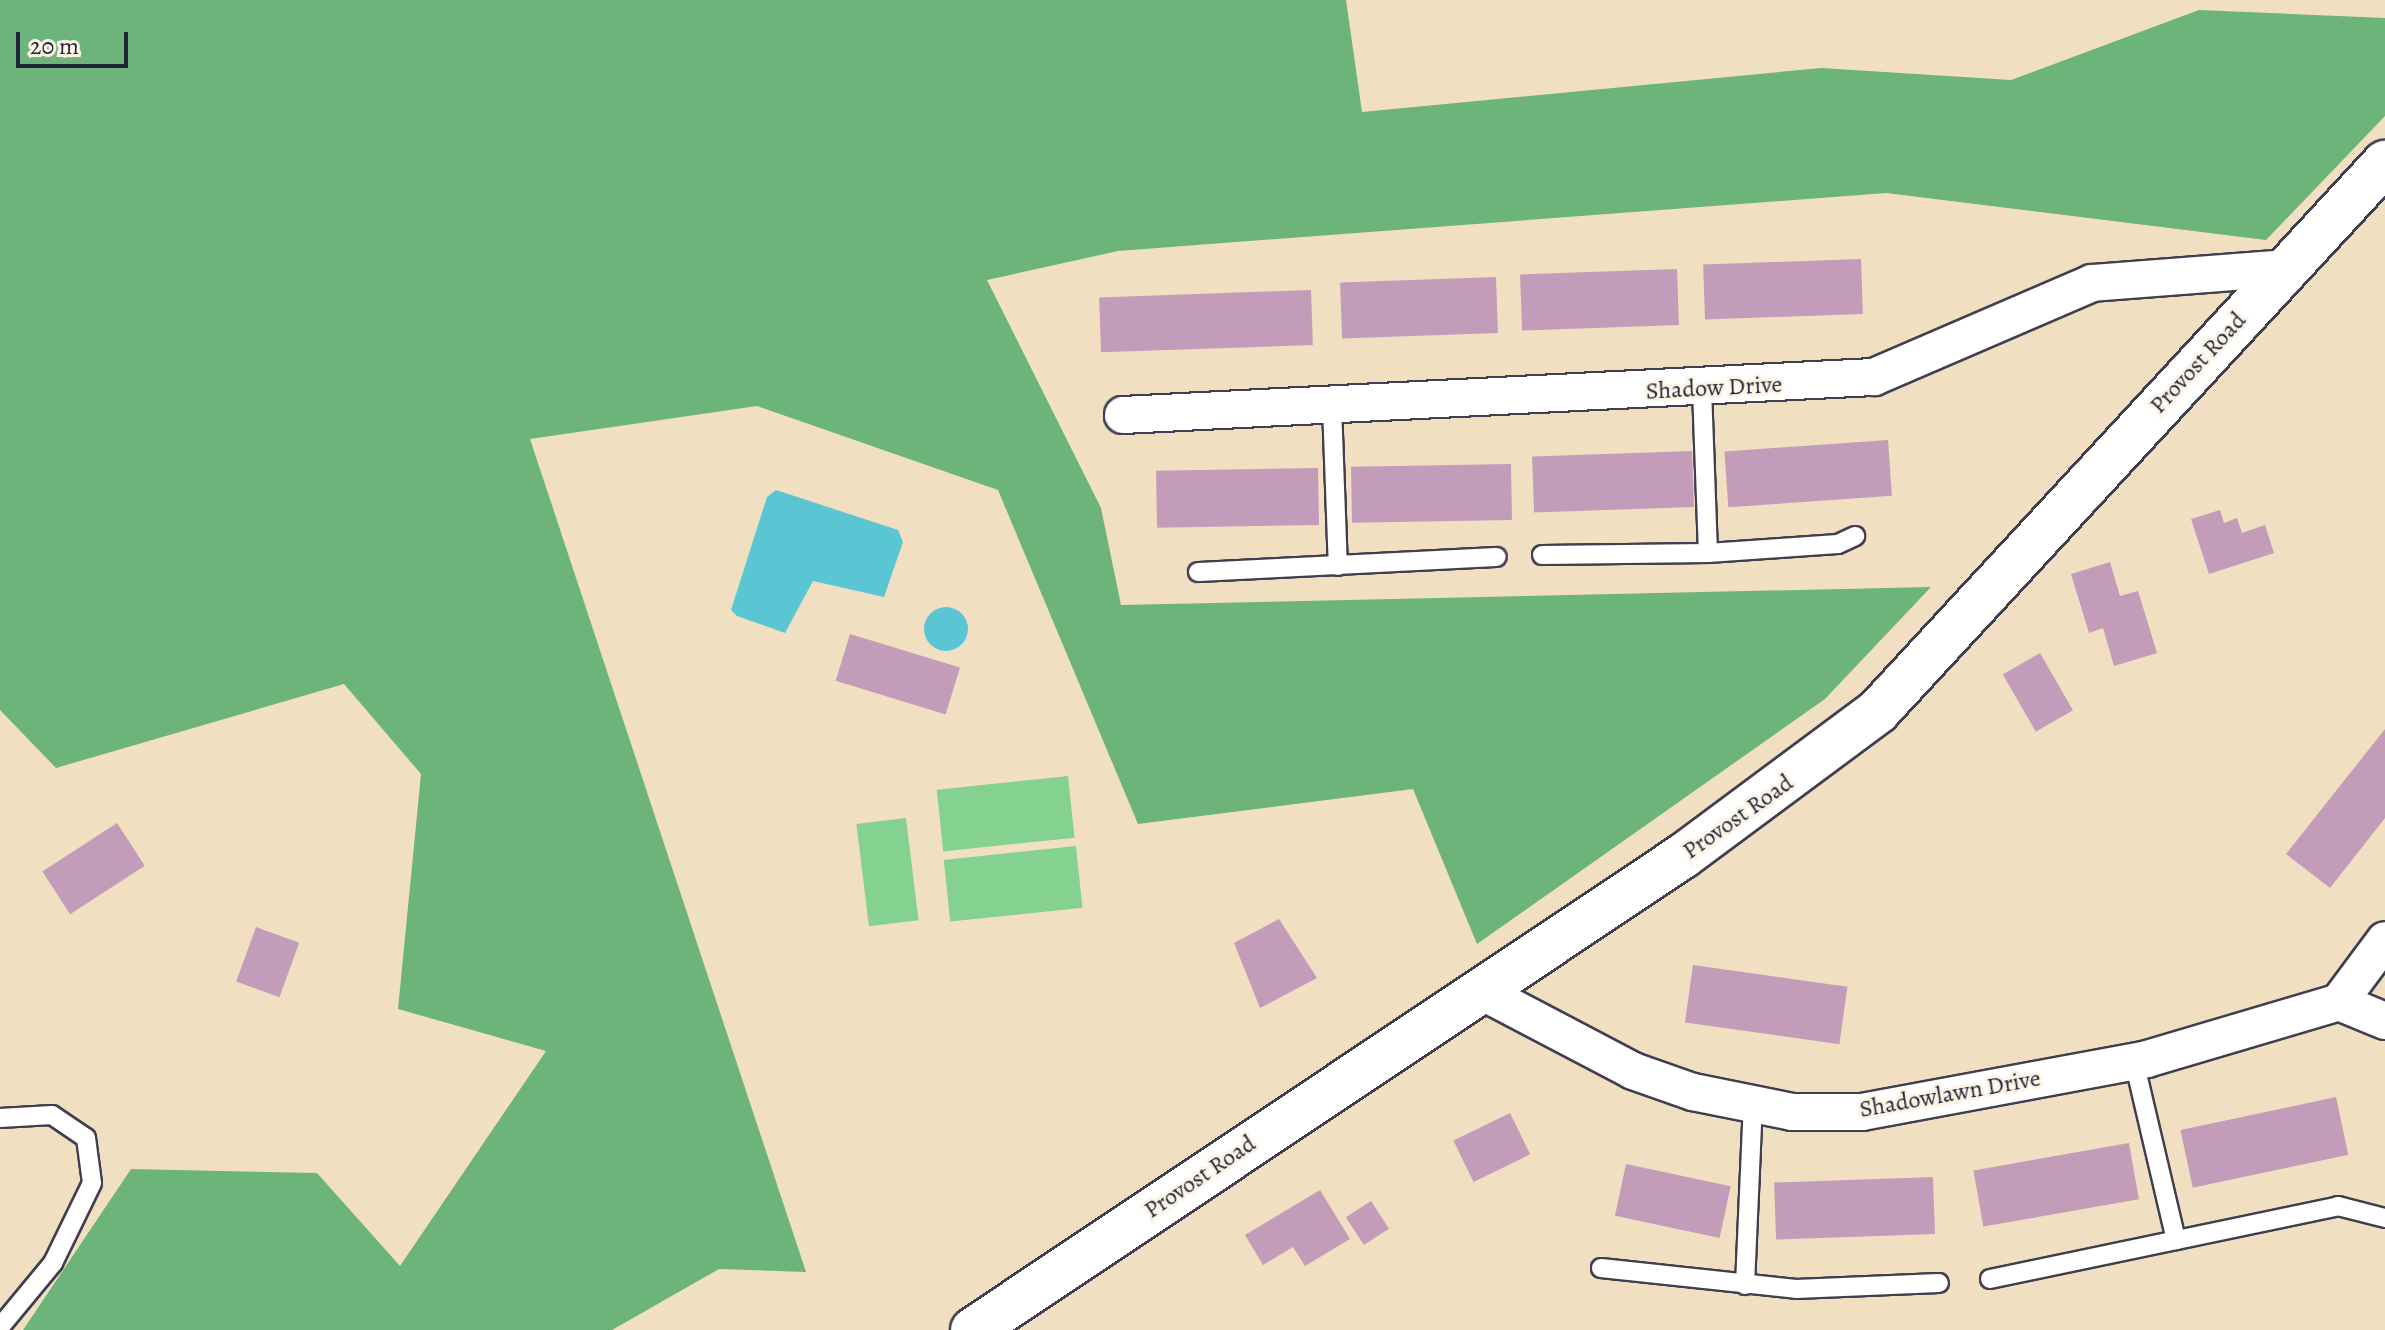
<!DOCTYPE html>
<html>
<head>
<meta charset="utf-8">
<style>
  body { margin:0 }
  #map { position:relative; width:2385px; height:1330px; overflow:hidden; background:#f0e0c1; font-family:Alegreya,serif }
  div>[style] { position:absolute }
  .green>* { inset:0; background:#85d290; transform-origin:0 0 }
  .forest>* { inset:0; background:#6cb47a }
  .water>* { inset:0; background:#5ac6d3 }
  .round { border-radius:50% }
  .building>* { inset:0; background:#c39cba; transform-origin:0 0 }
  .roads { filter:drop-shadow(2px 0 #413e4f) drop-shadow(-2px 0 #413e4f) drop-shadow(0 2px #413e4f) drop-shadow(0 -2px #413e4f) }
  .lane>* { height:18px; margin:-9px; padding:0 9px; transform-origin:9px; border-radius:9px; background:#fff }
  .street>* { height:36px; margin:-18px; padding:0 18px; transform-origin:18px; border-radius:18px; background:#fff }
  .secondary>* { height:44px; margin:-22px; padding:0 22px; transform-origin:22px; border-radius:22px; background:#fff }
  span { translate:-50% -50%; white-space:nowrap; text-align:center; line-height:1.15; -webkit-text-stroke:6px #fcf5e5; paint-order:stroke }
  .street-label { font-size:24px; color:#22223b }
  .scale { position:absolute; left:16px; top:32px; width:112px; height:36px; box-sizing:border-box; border:4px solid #22223b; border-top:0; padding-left:10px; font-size:24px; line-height:28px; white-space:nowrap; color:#22223b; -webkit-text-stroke:6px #fcf5e5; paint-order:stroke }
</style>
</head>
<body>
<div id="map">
  <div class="green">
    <div style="left:1068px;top:776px;width:62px;height:132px;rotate:84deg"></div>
    <div style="left:906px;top:818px;width:103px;height:50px;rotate:83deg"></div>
    <div style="left:1076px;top:846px;width:62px;height:133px;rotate:84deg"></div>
  </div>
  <div class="forest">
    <div style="clip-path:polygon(0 0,1346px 0,1362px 112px,1821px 68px,2011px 80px,2199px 10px,2385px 18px,2385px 116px,2266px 240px,1886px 193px,1118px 251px,987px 280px,1101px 508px,1121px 605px,1931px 587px,1825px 699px,1477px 944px,1413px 789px,1138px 824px,998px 490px,757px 406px,530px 439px,806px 1272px,719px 1269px,612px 1330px,23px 1330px,131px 1169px,317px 1173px,400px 1266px,546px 1051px,398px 1009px,421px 774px,344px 684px,56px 768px,0 710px)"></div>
  </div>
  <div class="water">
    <div style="clip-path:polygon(776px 490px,898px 530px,903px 542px,884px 597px,813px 581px,785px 633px,737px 616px,731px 610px,767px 497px)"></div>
    <div class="round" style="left:924px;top:607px;width:44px;height:44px"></div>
  </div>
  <div class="building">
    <div style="left:1861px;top:259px;width:55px;height:158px;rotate:88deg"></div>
    <div style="left:1677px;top:269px;width:56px;height:157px;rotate:88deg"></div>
    <div style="left:1496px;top:277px;width:56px;height:156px;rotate:88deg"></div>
    <div style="left:1311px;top:290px;width:55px;height:212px;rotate:88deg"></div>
    <div style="left:1888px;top:440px;width:56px;height:164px;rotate:86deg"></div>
    <div style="left:1692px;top:451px;width:56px;height:160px;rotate:88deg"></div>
    <div style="left:1511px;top:464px;width:56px;height:160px;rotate:89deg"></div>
    <div style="left:1318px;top:468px;width:57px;height:162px;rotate:89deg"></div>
    <div style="clip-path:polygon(2220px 510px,2224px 523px,2237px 518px,2242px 533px,2265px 525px,2274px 553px,2209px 574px,2191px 519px)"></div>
    <div style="clip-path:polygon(2110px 562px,2120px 596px,2138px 591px,2157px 653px,2114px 666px,2103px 628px,2089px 633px,2071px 574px)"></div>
    <div style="left:850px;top:634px;width:115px;height:49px;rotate:17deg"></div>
    <div style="left:2040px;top:653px;width:66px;height:43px;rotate:60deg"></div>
    <div style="clip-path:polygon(2385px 729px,2385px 818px,2330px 888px,2286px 854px)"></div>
    <div style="left:117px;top:823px;width:51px;height:89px;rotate:57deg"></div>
    <div style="clip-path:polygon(1279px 919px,1317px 978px,1260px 1008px,1234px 943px)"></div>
    <div style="left:256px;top:927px;width:46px;height:58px;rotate:20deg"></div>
    <div style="left:1693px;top:965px;width:156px;height:58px;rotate:8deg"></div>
    <div style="left:2336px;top:1097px;width:59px;height:159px;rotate:78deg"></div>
    <div style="left:1510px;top:1113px;width:46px;height:63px;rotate:64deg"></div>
    <div style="left:2129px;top:1143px;width:57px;height:158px;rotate:80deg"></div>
    <div style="left:1626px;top:1164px;width:107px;height:53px;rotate:12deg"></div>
    <div style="left:1933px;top:1177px;width:57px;height:159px;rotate:88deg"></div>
    <div style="clip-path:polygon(1320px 1190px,1350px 1239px,1305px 1266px,1293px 1247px,1263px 1265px,1245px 1235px)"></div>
    <div style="left:1371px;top:1201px;width:33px;height:30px;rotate:57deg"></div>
  </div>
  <div class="roads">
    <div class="lane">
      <div style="left:1332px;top:406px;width:160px;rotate:87.9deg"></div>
      <div style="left:1708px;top:553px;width:130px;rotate:-4deg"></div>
      <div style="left:1838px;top:544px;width:19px;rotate:-25deg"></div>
      <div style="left:1542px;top:555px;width:166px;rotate:-0.7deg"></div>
      <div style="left:1708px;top:553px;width:164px;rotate:-92.1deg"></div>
      <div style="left:1198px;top:572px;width:299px;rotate:-2.9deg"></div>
      <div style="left:2134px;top:1061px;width:184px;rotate:76.8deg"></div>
      <div style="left:0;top:1118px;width:52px;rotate:-3.3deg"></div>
      <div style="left:52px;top:1115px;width:41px;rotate:34.1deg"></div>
      <div style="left:86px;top:1138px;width:45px;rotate:82.4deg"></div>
      <div style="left:92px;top:1183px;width:89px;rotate:116deg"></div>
      <div style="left:53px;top:1263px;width:83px;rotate:129.6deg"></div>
      <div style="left:1601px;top:1268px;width:196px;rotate:6.1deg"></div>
      <div style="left:1796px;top:1289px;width:143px;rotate:-2.4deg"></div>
      <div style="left:1990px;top:1279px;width:356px;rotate:-11.8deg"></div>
      <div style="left:2338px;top:1206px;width:49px;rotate:14.3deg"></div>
      <div style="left:1745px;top:1285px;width:181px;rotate:-87.5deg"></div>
    </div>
    <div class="street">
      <div style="left:1123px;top:415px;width:752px;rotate:-2.9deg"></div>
      <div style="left:1874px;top:377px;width:237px;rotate:-23.3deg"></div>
      <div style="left:2092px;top:283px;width:195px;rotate:-4.4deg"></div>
      <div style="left:1479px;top:990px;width:174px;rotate:27.7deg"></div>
      <div style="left:1633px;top:1071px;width:64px;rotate:19.3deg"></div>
      <div style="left:1693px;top:1092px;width:101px;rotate:11.4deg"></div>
      <div style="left:1792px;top:1112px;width:70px"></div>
      <div style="left:1862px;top:1112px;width:290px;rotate:-10.5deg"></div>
      <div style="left:2147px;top:1059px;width:200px;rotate:-16.5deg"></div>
      <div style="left:2339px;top:1002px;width:50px;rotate:22.4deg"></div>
      <div style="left:2339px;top:1002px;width:77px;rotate:-53.4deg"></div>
    </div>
    <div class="secondary">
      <div style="left:973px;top:1330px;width:854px;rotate:-33.73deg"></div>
      <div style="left:1683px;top:856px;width:243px;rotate:-36.6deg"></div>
      <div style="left:1878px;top:711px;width:747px;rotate:-47.23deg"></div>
    </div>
  </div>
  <div class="street-label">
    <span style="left:2198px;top:363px;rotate:-47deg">Provost Road</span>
    <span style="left:1714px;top:388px;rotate:-3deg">Shadow Drive</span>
    <span style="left:1738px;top:817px;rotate:-35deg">Provost Road</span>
    <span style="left:1950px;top:1094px;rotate:-10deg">Shadowlawn Drive</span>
    <span style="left:1200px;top:1177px;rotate:-34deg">Provost Road</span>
  </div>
  <div class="scale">20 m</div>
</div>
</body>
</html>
